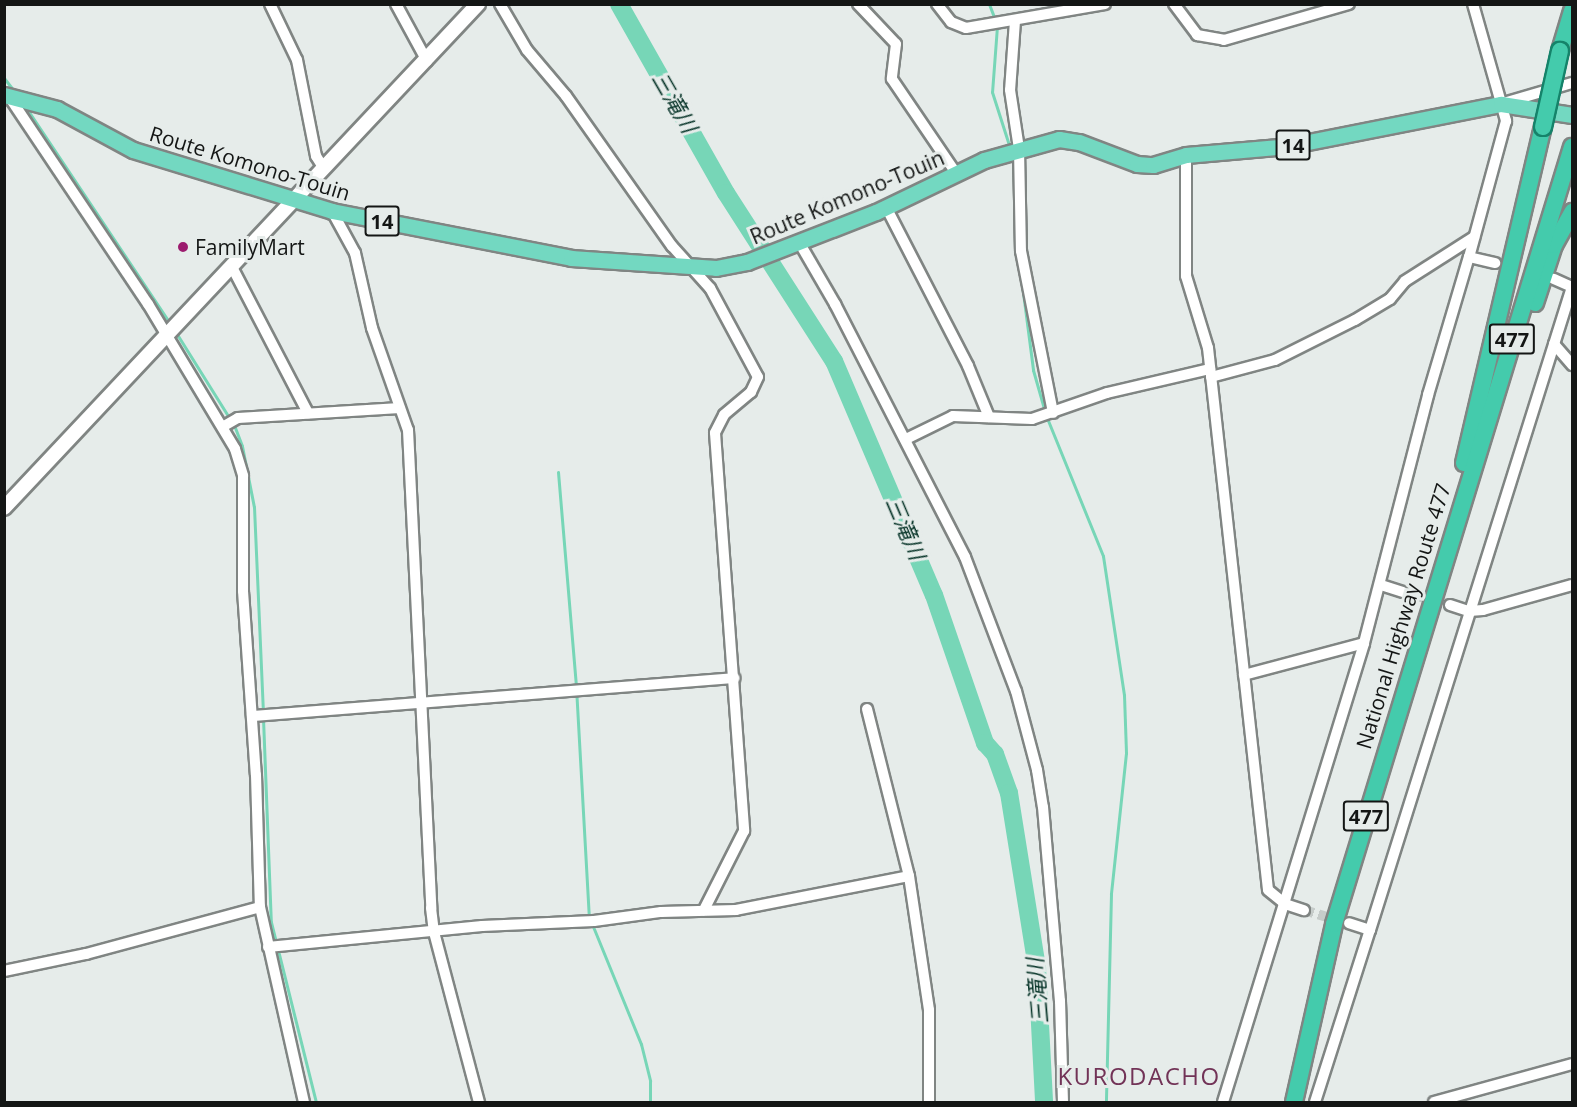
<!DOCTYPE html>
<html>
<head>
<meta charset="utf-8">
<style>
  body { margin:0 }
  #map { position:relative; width:1577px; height:1107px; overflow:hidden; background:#e6ecea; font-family:"Open Sans","Noto Sans JP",sans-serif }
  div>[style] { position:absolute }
  .stream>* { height:3px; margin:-1.5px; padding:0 1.5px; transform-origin:1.5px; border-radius:1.5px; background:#77d6b7 }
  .river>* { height:18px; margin:-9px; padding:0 9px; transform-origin:9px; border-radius:9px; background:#77d6b7 }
  .minor-tunnel>* { height:10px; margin-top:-5px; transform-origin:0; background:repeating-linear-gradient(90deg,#c6ccca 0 10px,transparent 0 15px) }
  .roads { filter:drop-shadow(2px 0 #808583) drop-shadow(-2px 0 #808583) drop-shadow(0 2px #808583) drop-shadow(0 -2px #808583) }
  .minor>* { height:10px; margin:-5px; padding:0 5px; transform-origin:5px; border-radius:5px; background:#fff }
  .secondary>* { height:14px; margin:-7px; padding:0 7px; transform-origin:7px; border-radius:7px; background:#fff }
  .primary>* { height:15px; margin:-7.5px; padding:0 7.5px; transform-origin:7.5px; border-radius:7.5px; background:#73d8c1 }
  .trunk>* { height:16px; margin:-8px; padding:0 8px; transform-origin:8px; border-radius:8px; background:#44cbac }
  .bridges { filter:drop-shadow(2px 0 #15836a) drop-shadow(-2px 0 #15836a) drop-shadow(0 2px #15836a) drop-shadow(0 -2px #15836a) }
  .trunk-bridge>* { height:16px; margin:-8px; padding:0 8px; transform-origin:8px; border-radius:8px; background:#44cbac }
  .dots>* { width:16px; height:16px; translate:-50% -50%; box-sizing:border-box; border:3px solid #e6ecea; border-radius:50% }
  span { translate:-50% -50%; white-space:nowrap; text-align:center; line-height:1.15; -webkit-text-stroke:6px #e6ecea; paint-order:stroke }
  .shield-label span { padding:2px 4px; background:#e6ecea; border:2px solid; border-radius:4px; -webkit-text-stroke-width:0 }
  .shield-label { font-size:20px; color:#141615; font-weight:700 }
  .street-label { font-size:21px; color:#141615 }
  .poi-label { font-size:21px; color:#141615 }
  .left { translate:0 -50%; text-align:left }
  .water-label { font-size:22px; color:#083529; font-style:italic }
  .quarter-label { font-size:24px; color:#723357; letter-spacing:1.5px }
  .frame { position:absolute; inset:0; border:6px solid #141615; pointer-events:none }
</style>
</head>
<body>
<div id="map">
  <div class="stream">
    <div style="left:989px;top:4px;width:17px;rotate:69deg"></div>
    <div style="left:997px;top:26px;width:66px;rotate:94.3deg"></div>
    <div style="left:992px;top:92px;width:59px;rotate:72.2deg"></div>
    <div style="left:4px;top:78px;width:16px;rotate:52deg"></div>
    <div style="left:25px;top:106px;width:263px;rotate:56.3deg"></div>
    <div style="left:1013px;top:157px;width:81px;rotate:87.9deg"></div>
    <div style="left:1021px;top:277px;width:94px;rotate:82.6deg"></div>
    <div style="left:1033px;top:370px;width:44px;rotate:74.1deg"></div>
    <div style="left:175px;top:331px;width:104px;rotate:58deg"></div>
    <div style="left:1047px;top:418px;width:149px;rotate:67.9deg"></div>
    <div style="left:1103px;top:556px;width:141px;rotate:81.4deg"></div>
    <div style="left:1124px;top:695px;width:58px;rotate:88deg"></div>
    <div style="left:1126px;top:753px;width:142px;rotate:96.1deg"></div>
    <div style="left:1111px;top:894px;width:208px;rotate:91.4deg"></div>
    <div style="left:234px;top:425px;width:22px;rotate:69deg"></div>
    <div style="left:242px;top:446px;width:62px;rotate:78.9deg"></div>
    <div style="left:254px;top:507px;width:205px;rotate:87.5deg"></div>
    <div style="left:558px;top:472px;width:216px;rotate:85.2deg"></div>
    <div style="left:576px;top:687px;width:231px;rotate:86.8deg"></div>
    <div style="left:263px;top:718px;width:204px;rotate:87.8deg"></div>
    <div style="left:271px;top:922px;width:186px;rotate:76deg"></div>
    <div style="left:592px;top:924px;width:130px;rotate:67.8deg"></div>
    <div style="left:641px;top:1044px;width:38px;rotate:76deg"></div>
    <div style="left:650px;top:1081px;width:21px;rotate:90deg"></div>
  </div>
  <div class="river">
    <div style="left:619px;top:4px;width:217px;rotate:60.5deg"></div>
    <div style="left:726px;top:193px;width:200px;rotate:57.3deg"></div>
    <div style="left:834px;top:361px;width:254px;rotate:66.9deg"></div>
    <div style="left:934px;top:595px;width:157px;rotate:71deg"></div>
    <div style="left:985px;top:743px;width:15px;rotate:48deg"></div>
    <div style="left:995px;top:754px;width:41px;rotate:70.3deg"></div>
    <div style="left:1009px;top:793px;width:176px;rotate:80.9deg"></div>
    <div style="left:1037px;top:967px;width:135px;rotate:87deg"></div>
  </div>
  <div class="minor-tunnel">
    <div style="left:1495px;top:263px;width:46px;rotate:15.3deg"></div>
    <div style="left:1403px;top:592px;width:49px;rotate:15.5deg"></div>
    <div style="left:1304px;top:910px;width:39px;rotate:17deg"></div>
  </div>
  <div class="roads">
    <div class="minor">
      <div style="left:270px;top:4px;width:62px;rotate:64.3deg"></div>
      <div style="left:297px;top:60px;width:98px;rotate:78.8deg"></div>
      <div style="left:316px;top:156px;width:15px;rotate:58deg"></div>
      <div style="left:396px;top:4px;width:65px;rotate:61.5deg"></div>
      <div style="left:500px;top:4px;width:53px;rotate:59.6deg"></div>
      <div style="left:527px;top:50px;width:60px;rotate:49.7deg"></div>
      <div style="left:566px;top:96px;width:184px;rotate:54.8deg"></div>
      <div style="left:672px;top:246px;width:57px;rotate:47.9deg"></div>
      <div style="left:710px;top:288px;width:101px;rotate:61.7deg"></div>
      <div style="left:758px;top:377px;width:17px;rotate:115deg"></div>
      <div style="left:751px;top:392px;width:35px;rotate:140deg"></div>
      <div style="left:724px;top:415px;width:20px;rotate:117deg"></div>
      <div style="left:715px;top:433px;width:399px;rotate:85.8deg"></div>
      <div style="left:744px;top:831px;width:89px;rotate:116.9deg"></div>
      <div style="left:858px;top:4px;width:55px;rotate:46.5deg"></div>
      <div style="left:896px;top:44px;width:35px;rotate:97deg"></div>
      <div style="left:892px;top:79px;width:114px;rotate:55.8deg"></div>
      <div style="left:937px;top:4px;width:23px;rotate:52deg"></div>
      <div style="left:951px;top:22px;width:16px;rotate:22deg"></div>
      <div style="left:966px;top:28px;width:141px;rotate:-9.8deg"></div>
      <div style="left:1174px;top:4px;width:39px;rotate:53deg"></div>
      <div style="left:1197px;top:35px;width:27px;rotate:10deg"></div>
      <div style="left:1224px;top:40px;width:130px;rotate:-16.1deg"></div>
      <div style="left:1473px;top:4px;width:122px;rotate:74.2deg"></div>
      <div style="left:1506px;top:121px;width:141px;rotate:105.2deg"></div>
      <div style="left:1469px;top:257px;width:27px;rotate:13deg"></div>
      <div style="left:1015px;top:21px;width:69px;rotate:94.1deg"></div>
      <div style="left:1010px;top:90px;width:60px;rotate:81.3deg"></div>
      <div style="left:1019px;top:149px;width:102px;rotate:88.9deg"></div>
      <div style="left:1021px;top:251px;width:165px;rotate:78.8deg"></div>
      <div style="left:10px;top:98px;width:248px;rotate:56.2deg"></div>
      <div style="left:148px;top:304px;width:169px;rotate:59deg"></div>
      <div style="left:235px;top:449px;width:28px;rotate:73deg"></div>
      <div style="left:243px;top:476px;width:115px;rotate:90deg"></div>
      <div style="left:243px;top:591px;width:184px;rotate:86deg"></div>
      <div style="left:256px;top:775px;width:132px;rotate:88.3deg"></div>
      <div style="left:260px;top:907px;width:200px;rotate:77.3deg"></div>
      <div style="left:1504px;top:103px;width:71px;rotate:-16.4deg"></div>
      <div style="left:1186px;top:155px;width:121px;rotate:90deg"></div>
      <div style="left:1186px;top:276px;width:75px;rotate:73deg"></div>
      <div style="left:1208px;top:348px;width:545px;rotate:83.68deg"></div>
      <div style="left:1268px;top:890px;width:22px;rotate:39deg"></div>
      <div style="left:1285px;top:904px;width:20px;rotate:18deg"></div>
      <div style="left:886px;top:207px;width:179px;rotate:62.7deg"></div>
      <div style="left:968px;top:366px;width:55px;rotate:67.6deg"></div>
      <div style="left:332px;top:211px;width:48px;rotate:61.3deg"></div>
      <div style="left:355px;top:253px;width:77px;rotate:77.2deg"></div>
      <div style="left:372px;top:328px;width:108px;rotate:70.6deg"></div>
      <div style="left:408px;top:430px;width:479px;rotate:87.2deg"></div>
      <div style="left:431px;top:908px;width:24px;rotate:83deg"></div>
      <div style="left:434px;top:932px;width:176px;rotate:75.2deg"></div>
      <div style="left:799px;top:242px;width:72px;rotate:59.9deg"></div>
      <div style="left:835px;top:304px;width:284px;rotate:62.8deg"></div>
      <div style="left:965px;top:557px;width:143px;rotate:69.2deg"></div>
      <div style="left:1016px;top:691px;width:82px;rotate:75.1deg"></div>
      <div style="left:1037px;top:770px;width:37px;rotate:81deg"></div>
      <div style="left:1043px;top:807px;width:195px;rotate:85deg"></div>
      <div style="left:1060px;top:1001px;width:101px;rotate:88.3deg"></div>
      <div style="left:232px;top:267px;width:165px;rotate:62.5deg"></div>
      <div style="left:1554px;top:344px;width:28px;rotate:49deg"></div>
      <div style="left:1211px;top:377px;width:66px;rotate:-14.9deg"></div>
      <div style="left:1275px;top:360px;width:89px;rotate:-26.6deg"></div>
      <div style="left:1355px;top:320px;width:41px;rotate:-31deg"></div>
      <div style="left:1390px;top:299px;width:23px;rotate:-50deg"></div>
      <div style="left:1405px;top:281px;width:82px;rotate:-32.5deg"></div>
      <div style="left:224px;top:426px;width:16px;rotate:-30deg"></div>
      <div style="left:238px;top:418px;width:162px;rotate:-3.5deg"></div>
      <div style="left:906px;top:439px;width:52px;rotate:-26.1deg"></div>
      <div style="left:953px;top:416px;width:79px;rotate:2.2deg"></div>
      <div style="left:1032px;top:419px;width:79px;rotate:-19.1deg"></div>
      <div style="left:1107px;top:393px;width:106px;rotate:-13.1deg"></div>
      <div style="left:1381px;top:585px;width:23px;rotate:18deg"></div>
      <div style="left:1450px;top:605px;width:20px;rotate:18deg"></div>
      <div style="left:1469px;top:611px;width:14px;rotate:-4deg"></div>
      <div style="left:1483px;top:610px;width:92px;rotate:-15.7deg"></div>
      <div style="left:1244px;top:675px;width:124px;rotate:-14.9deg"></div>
      <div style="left:1364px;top:643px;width:256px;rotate:-75.5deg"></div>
      <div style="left:1428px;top:395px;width:144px;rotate:-73.5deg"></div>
      <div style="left:867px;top:709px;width:172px;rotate:75.9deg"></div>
      <div style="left:909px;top:876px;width:135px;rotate:81.5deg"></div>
      <div style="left:929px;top:1010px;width:92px;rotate:90deg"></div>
      <div style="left:252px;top:716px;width:484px;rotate:-4.5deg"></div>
      <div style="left:1370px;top:930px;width:674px;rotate:-72.56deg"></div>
      <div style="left:1572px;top:287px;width:20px;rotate:-156deg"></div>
      <div style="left:268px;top:947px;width:215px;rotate:-5.6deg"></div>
      <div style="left:482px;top:926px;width:112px;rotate:-2.6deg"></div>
      <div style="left:594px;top:921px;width:68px;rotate:-7.7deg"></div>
      <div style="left:661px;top:912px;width:75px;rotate:-1.5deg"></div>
      <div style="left:736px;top:910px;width:176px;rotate:-11.1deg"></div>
      <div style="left:4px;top:971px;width:84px;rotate:-11.7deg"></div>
      <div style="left:86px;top:954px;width:180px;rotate:-15.1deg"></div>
      <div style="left:1223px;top:1102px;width:480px;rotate:-72.9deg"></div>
      <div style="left:1315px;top:1102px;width:181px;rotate:-72.3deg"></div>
      <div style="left:1370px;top:930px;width:22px;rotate:-162deg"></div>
      <div style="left:1434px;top:1102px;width:143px;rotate:-15.4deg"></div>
    </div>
    <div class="secondary">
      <div style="left:4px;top:508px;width:692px;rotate:-46.76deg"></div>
    </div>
    <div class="primary">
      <div style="left:4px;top:95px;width:55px;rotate:14.8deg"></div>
      <div style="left:57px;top:109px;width:86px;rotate:28.3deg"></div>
      <div style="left:133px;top:150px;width:208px;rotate:17deg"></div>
      <div style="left:332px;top:211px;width:244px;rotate:11.1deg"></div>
      <div style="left:571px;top:258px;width:145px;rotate:3.9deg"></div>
      <div style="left:716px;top:268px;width:32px;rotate:-11deg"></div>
      <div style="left:747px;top:262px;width:138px;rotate:-21.2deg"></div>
      <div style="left:876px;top:212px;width:120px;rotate:-25.7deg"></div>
      <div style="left:984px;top:160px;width:78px;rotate:-15.6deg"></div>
      <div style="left:1059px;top:139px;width:20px;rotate:9deg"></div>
      <div style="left:1079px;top:142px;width:62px;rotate:20.8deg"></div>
      <div style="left:1137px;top:164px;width:16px;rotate:4deg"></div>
      <div style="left:1153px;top:165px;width:34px;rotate:-17deg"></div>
      <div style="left:1186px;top:155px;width:102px;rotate:-5deg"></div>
      <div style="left:1288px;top:146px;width:217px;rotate:-11.2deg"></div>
      <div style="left:1501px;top:104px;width:72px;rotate:8.8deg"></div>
    </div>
    <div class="trunk">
      <div style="left:1560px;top:51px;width:42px;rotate:-73.3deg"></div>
      <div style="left:1535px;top:303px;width:61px;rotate:-71.9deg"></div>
      <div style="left:1554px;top:245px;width:38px;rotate:-61deg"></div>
      <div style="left:1464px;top:463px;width:345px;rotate:-76.8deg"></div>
      <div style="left:1294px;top:1102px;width:182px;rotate:-77.3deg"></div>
      <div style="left:1334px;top:924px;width:813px;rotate:-72.97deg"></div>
    </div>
  </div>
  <div class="bridges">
    <div class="trunk-bridge">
      <div style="left:1543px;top:127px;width:78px;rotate:-77.4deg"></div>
    </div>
  </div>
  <div class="dots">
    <div style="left:183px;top:247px;background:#9c1b6e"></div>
  </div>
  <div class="shield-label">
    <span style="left:1293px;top:145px">14</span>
    <span style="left:382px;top:221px">14</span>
    <span style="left:1512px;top:339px">477</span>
    <span style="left:1366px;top:816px">477</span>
  </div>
  <div class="street-label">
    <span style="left:250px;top:163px;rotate:17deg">Route Komono-Touin</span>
    <span style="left:847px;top:197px;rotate:-23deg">Route Komono-Touin</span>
    <span style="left:1403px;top:616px;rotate:-73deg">National Highway Route 477</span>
  </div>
  <div class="poi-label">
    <span class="left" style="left:195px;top:247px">FamilyMart</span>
  </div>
  <div class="water-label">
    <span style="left:675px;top:102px;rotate:60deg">三滝川</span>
    <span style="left:906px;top:528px;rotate:67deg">三滝川</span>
    <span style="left:1037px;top:991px;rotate:-95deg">三滝川</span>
  </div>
  <div class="quarter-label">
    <span style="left:1139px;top:1076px">KURODACHO</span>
  </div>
  <div class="frame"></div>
</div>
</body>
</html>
